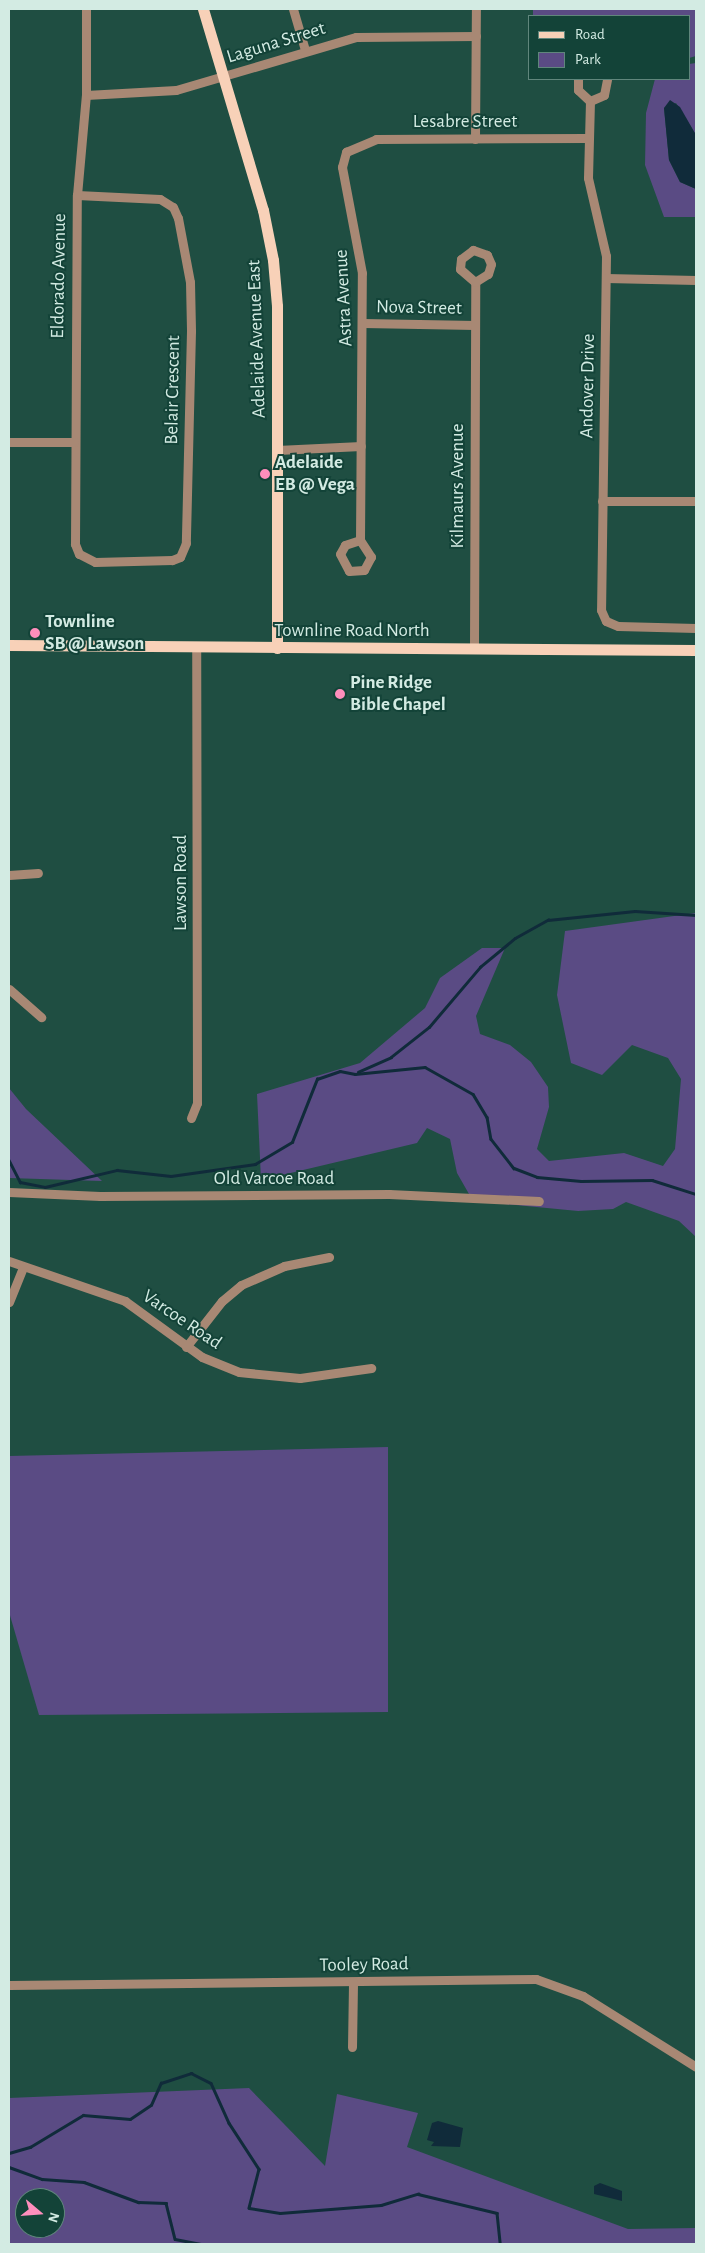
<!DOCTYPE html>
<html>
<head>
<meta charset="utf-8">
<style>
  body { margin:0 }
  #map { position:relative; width:705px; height:2253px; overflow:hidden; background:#1f4e42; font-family:"Alegreya Sans",sans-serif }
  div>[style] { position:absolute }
  .green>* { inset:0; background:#5a4b84 }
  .water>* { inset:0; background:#102b3a }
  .stream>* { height:2.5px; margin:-1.25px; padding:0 1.25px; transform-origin:1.25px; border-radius:1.25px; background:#102b3a }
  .minor>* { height:9px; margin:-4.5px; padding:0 4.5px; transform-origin:4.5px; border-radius:4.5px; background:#a88874 }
  .major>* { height:11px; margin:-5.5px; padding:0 5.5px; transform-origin:5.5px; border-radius:5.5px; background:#f8d1b8 }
  .dots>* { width:14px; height:14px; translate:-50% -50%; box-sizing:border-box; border:2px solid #134338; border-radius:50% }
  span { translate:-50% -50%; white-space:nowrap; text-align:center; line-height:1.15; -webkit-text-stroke:4px #134338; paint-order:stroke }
  .street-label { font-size:19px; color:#d3ebe3 }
  .poi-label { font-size:19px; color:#d3ebe3; font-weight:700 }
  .left { translate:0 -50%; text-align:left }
  .frame { position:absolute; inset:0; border:10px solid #d3ebe3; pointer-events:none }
  .legend { position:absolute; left:528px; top:15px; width:162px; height:65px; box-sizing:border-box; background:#134338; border:1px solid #60867c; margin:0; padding:6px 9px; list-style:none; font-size:15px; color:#d3ebe3 }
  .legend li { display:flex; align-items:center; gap:10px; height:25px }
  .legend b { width:25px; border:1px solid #60867c }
  .north { position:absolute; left:15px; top:2188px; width:50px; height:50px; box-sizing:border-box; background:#134338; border:1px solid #60867c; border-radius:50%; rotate:108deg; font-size:14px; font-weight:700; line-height:20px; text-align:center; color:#d3ebe3 }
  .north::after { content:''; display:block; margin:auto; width:18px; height:22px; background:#fe8ebc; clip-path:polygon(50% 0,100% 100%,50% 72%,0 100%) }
</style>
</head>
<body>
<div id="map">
  <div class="green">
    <div style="clip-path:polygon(533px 9px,696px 9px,696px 56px,689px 58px,689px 16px,533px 16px)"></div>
    <div style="clip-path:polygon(696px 63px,696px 135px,676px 103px,664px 108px,669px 160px,680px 182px,696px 189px,696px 217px,664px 217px,645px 165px,646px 113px,655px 79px,689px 79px,689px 64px)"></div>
    <div style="clip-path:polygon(696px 913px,696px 1237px,679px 1221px,626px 1202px,613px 1209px,578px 1211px,473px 1201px,457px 1173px,450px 1139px,427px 1128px,417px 1143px,261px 1180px,257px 1094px,360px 1063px,425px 1008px,440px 978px,482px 948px,505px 948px,476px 1016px,480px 1034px,510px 1045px,531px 1062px,548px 1087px,549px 1107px,537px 1149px,549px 1161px,624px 1153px,663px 1166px,675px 1149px,681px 1079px,668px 1058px,632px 1045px,602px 1075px,571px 1063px,557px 995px,565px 931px)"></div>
    <div style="clip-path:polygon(9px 1088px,26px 1109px,102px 1181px,9px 1178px)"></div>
    <div style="clip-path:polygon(388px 1447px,388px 1712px,39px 1715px,9px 1612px,9px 1456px)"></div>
    <div style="clip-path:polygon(evenodd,249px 2088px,325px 2166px,337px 2094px,418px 2113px,407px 2147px,628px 2229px,696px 2228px,696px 2244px,9px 2244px,9px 2098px,249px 2088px,25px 2198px,55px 2198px,55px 2228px,25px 2228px,25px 2198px)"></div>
  </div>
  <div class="water">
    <div style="clip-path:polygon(670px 100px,680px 107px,696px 135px,696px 189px,680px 182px,669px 160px,664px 108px)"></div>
    <div style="clip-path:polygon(438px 2121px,463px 2128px,460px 2147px,431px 2146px,434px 2142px,427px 2140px,432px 2123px)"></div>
    <div style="clip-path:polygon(600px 2183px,622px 2191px,622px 2201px,594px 2194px,594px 2186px)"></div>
  </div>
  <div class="stream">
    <div style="left:358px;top:1072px;width:36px;rotate:-24deg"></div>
    <div style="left:391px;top:1057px;width:48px;rotate:-38.3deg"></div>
    <div style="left:429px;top:1027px;width:79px;rotate:-49.6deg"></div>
    <div style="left:480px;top:967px;width:45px;rotate:-39.6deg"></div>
    <div style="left:515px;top:938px;width:38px;rotate:-29deg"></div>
    <div style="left:548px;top:920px;width:87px;rotate:-5.9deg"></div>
    <div style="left:635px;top:911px;width:61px;rotate:3.8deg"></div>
    <div style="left:9px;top:1160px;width:25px;rotate:63deg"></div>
    <div style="left:20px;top:1182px;width:25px;rotate:11deg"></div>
    <div style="left:45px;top:1187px;width:74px;rotate:-13.3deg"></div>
    <div style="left:117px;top:1170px;width:54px;rotate:6.3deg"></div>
    <div style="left:171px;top:1176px;width:85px;rotate:-8.1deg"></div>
    <div style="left:255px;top:1164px;width:43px;rotate:-30.7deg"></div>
    <div style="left:292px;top:1142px;width:68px;rotate:-68.4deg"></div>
    <div style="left:317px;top:1079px;width:24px;rotate:-19deg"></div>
    <div style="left:340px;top:1071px;width:15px;rotate:11deg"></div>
    <div style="left:355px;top:1074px;width:70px;rotate:-5.7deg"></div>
    <div style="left:425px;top:1067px;width:55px;rotate:29.4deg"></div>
    <div style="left:473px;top:1094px;width:27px;rotate:59deg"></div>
    <div style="left:487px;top:1117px;width:22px;rotate:80deg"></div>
    <div style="left:491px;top:1139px;width:37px;rotate:52deg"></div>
    <div style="left:514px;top:1168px;width:25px;rotate:21deg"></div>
    <div style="left:537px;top:1177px;width:44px;rotate:5.2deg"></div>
    <div style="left:581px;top:1181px;width:71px;rotate:-0.8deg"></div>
    <div style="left:652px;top:1180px;width:46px;rotate:17.7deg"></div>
    <div style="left:9px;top:2153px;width:22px;rotate:-16deg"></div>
    <div style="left:30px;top:2147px;width:62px;rotate:-31.1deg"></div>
    <div style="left:83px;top:2115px;width:47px;rotate:4.9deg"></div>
    <div style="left:130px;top:2119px;width:25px;rotate:-34deg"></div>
    <div style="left:151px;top:2105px;width:24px;rotate:-66deg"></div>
    <div style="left:161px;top:2083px;width:32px;rotate:-18deg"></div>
    <div style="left:191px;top:2073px;width:22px;rotate:27deg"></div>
    <div style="left:211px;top:2083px;width:44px;rotate:65.8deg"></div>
    <div style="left:229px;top:2123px;width:55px;rotate:56.9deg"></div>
    <div style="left:259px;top:2169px;width:40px;rotate:104.4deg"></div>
    <div style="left:249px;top:2208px;width:31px;rotate:9deg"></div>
    <div style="left:280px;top:2213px;width:101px;rotate:-4.5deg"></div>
    <div style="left:381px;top:2205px;width:39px;rotate:-17deg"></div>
    <div style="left:418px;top:2194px;width:81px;rotate:13.5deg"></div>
    <div style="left:497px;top:2213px;width:31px;rotate:84deg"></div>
    <div style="left:9px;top:2167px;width:35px;rotate:20deg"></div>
    <div style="left:42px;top:2179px;width:42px;rotate:4.1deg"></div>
    <div style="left:84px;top:2182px;width:58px;rotate:20.3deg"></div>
    <div style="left:138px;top:2202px;width:28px;rotate:2deg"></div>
    <div style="left:166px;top:2203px;width:37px;rotate:76deg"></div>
    <div style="left:175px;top:2239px;width:26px;rotate:11deg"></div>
  </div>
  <div class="minor">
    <div style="left:293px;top:9px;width:43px;rotate:73.7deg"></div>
    <div style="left:578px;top:79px;width:11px;rotate:90deg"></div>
    <div style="left:578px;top:90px;width:16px;rotate:43deg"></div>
    <div style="left:590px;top:101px;width:15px;rotate:-23deg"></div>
    <div style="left:604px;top:95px;width:16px;rotate:-79deg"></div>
    <div style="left:86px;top:95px;width:90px;rotate:-3.2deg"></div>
    <div style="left:176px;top:90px;width:188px;rotate:-16.4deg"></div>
    <div style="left:356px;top:37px;width:120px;rotate:-0.5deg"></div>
    <div style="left:590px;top:101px;width:77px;rotate:91.5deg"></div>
    <div style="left:588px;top:178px;width:80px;rotate:77deg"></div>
    <div style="left:606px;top:256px;width:354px;rotate:90.8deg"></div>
    <div style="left:601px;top:610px;width:12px;rotate:66deg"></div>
    <div style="left:606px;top:621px;width:13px;rotate:23deg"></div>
    <div style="left:618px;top:626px;width:78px;rotate:1.5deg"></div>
    <div style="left:475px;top:139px;width:130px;rotate:-89.6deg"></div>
    <div style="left:77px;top:195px;width:83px;rotate:2.8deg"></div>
    <div style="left:160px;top:199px;width:15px;rotate:32deg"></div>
    <div style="left:173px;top:207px;width:12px;rotate:66deg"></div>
    <div style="left:178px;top:218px;width:65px;rotate:79.4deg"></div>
    <div style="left:190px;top:282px;width:49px;rotate:88.8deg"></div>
    <div style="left:191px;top:331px;width:212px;rotate:91.4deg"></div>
    <div style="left:186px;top:543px;width:15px;rotate:113deg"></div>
    <div style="left:180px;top:557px;width:9px;rotate:159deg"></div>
    <div style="left:172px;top:560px;width:77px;rotate:178.5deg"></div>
    <div style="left:95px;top:562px;width:18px;rotate:-153deg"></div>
    <div style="left:79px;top:554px;width:11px;rotate:-112deg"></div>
    <div style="left:75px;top:544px;width:349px;rotate:-89.7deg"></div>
    <div style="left:77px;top:195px;width:100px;rotate:-84.9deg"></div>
    <div style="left:86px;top:95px;width:86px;rotate:-90deg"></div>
    <div style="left:606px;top:278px;width:90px;rotate:1.3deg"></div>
    <div style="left:363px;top:323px;width:112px;rotate:1deg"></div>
    <div style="left:9px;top:442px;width:65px"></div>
    <div style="left:277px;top:450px;width:84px;rotate:-2.7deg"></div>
    <div style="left:602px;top:501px;width:94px"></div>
    <div style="left:360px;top:540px;width:16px;rotate:162deg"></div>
    <div style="left:345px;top:545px;width:10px;rotate:119deg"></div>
    <div style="left:340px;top:554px;width:19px;rotate:62deg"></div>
    <div style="left:349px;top:571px;width:15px;rotate:-4deg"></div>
    <div style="left:364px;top:570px;width:15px;rotate:-62deg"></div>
    <div style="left:371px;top:557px;width:20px;rotate:-123deg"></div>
    <div style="left:360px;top:540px;width:267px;rotate:-89.6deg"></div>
    <div style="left:362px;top:273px;width:108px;rotate:-100.7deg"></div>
    <div style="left:342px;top:167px;width:16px;rotate:-75deg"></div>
    <div style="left:346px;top:152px;width:33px;rotate:-23deg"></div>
    <div style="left:376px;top:139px;width:212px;rotate:-0.3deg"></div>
    <div style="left:474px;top:648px;width:366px;rotate:-89.8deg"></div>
    <div style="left:475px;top:282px;width:15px;rotate:-32deg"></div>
    <div style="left:488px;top:274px;width:10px;rotate:-73deg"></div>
    <div style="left:491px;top:264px;width:10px;rotate:-114deg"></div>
    <div style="left:487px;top:255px;width:15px;rotate:-160deg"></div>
    <div style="left:473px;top:250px;width:15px;rotate:143deg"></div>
    <div style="left:461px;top:259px;width:10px;rotate:96deg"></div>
    <div style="left:460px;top:269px;width:20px;rotate:41deg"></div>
    <div style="left:9px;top:875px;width:29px;rotate:-4deg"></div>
    <div style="left:9px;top:989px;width:43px;rotate:41.2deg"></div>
    <div style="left:191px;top:1118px;width:16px;rotate:-68deg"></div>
    <div style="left:197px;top:1103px;width:455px;rotate:-90.1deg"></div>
    <div style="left:9px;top:1192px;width:91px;rotate:2.5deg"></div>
    <div style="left:100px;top:1196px;width:289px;rotate:-0.4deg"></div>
    <div style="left:389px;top:1194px;width:150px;rotate:2.7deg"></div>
    <div style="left:9px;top:1261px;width:123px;rotate:19deg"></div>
    <div style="left:125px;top:1301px;width:95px;rotate:36deg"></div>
    <div style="left:202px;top:1357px;width:40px;rotate:22deg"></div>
    <div style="left:239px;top:1372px;width:61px;rotate:5.6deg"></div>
    <div style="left:300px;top:1378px;width:72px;rotate:-8deg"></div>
    <div style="left:9px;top:1302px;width:38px;rotate:-68deg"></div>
    <div style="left:186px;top:1347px;width:58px;rotate:-52deg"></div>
    <div style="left:222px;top:1301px;width:25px;rotate:-40deg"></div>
    <div style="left:241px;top:1285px;width:47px;rotate:-23.8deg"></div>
    <div style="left:284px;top:1266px;width:46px;rotate:-11.3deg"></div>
    <div style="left:9px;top:1985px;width:527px;rotate:-0.65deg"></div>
    <div style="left:536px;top:1979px;width:50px;rotate:19.9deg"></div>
    <div style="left:583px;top:1996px;width:133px;rotate:32.1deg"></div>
    <div style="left:352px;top:2047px;width:65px;rotate:-89.1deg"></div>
  </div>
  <div class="major">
    <div style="left:203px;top:9px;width:210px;rotate:73.4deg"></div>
    <div style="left:263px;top:210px;width:51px;rotate:78.7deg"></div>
    <div style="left:273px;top:260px;width:46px;rotate:85deg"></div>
    <div style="left:277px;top:306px;width:342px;rotate:90deg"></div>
    <div style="left:9px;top:645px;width:687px;rotate:0.42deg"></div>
  </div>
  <div class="dots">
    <div style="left:265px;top:474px;background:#fe8ebc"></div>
    <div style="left:35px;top:633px;background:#fe8ebc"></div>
    <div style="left:340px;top:694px;background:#fe8ebc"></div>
  </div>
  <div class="street-label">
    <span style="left:276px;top:43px;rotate:-17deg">Laguna Street</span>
    <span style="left:465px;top:122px">Lesabre Street</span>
    <span style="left:59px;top:276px;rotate:-89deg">Eldorado Avenue</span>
    <span style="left:344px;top:298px;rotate:-93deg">Astra Avenue</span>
    <span style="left:419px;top:308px;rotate:1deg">Nova Street</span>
    <span style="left:257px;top:339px;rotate:-92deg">Adelaide Avenue East</span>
    <span style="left:588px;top:386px;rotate:-89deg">Andover Drive</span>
    <span style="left:173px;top:390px;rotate:-89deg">Belair Crescent</span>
    <span style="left:458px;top:486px;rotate:-90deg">Kilmaurs Avenue</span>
    <span style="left:352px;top:631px">Townline Road North</span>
    <span style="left:181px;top:883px;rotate:-90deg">Lawson Road</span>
    <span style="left:274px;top:1179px">Old Varcoe Road</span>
    <span style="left:182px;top:1320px;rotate:34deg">Varcoe Road</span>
    <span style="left:364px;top:1965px;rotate:-1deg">Tooley Road</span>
  </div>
  <div class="poi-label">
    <span class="left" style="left:275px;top:474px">Adelaide<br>EB @ Vega</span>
    <span class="left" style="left:45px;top:633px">Townline<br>SB @ Lawson</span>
    <span class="left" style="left:350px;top:694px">Pine Ridge<br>Bible Chapel</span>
  </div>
  <div class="frame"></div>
  <ul class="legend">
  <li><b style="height:6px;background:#f8d1b8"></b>Road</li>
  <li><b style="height:14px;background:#5a4b84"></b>Park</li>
  </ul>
  <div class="north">N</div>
</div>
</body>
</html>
